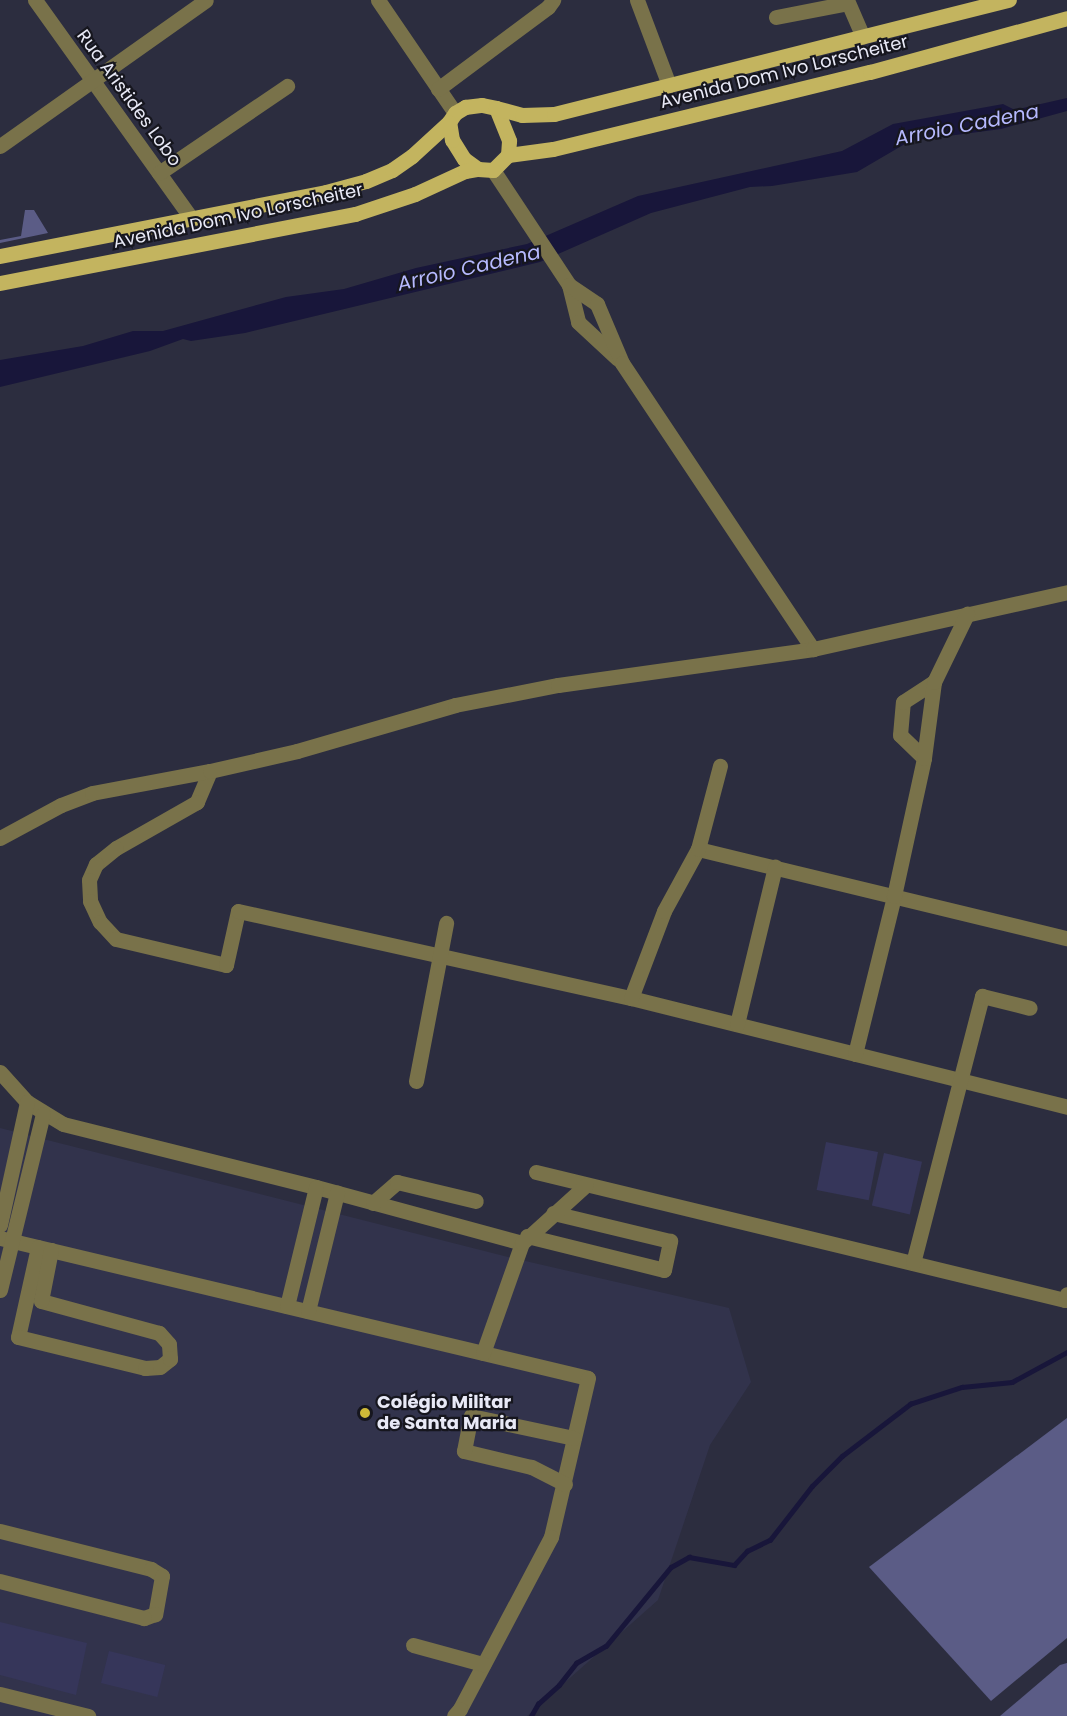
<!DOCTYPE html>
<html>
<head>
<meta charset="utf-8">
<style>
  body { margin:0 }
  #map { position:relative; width:1067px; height:1716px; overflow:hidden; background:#2c2d3f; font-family:Poppins,sans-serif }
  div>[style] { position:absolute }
  .built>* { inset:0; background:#32334c }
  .green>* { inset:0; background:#36365a; transform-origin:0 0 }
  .forest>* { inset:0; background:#5b5c86 }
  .water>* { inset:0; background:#18163a }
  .stream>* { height:4.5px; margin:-2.25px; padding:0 2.25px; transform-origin:2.25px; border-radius:2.25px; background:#18163a }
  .minor>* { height:15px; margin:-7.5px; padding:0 7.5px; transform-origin:7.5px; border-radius:7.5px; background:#79724a }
  .major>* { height:15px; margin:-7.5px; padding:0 7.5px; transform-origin:7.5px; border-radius:7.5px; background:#c3b45f }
  .dots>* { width:16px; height:16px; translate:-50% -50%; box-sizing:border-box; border:3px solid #16161e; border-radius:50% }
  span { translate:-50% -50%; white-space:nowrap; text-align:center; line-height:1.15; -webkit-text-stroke:4.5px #16161e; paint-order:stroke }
  .street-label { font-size:18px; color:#e8e9f6 }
  .poi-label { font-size:18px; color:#e8e9f6; font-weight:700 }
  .left { translate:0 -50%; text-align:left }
  .water-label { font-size:20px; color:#b6b9fe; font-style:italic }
</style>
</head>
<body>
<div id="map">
  <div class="built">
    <div style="clip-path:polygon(0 1128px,508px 1257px,729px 1308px,751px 1382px,710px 1445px,658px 1600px,527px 1716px,0 1716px)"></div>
  </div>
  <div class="green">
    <div style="left:826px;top:1142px;width:53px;height:49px;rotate:11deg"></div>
    <div style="left:884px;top:1153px;width:39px;height:54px;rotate:13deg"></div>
    <div style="clip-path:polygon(0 1622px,87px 1643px,76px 1695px,0 1675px)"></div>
    <div style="left:109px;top:1651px;width:58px;height:33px;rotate:14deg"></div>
  </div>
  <div class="forest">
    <div style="clip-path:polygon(25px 210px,34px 210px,48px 233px,0 243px,0 240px,21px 236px)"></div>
    <div style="clip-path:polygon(1067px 1418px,1067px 1638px,991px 1701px,869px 1567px)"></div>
    <div style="clip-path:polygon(1067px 1663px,1067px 1716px,1000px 1716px,1060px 1665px)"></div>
  </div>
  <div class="water">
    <div style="clip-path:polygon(1067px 98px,1067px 111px,1001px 129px,910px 141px,857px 172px,772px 186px,750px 187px,651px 213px,540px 262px,245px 333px,191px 341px,183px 339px,150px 351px,0 387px,0 360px,83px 346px,133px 331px,163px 331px,286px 297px,344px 289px,416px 268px,527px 244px,638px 196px,842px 151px,893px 124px,1003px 104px,1013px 109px,1023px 108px)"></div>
  </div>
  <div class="stream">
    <div style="left:531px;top:1716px;width:14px;rotate:-60deg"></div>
    <div style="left:538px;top:1704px;width:28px;rotate:-42deg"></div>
    <div style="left:559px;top:1685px;width:28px;rotate:-52deg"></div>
    <div style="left:576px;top:1663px;width:34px;rotate:-30deg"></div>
    <div style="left:606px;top:1646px;width:102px;rotate:-50.6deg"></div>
    <div style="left:671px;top:1567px;width:21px;rotate:-29deg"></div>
    <div style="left:689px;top:1557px;width:46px;rotate:10.1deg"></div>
    <div style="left:734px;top:1565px;width:19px;rotate:-47deg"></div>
    <div style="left:747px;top:1551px;width:25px;rotate:-26deg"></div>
    <div style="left:770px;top:1540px;width:68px;rotate:-52.1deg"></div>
    <div style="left:812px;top:1486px;width:42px;rotate:-45deg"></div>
    <div style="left:842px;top:1456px;width:86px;rotate:-37.4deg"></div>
    <div style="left:910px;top:1404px;width:55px;rotate:-18.1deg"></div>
    <div style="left:962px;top:1387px;width:50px;rotate:-5.7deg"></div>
    <div style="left:1012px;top:1382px;width:63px;rotate:-28.6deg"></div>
  </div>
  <div class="minor">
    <div style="left:35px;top:0;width:268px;rotate:54.4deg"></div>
    <div style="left:378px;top:0;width:137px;rotate:55.7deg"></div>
    <div style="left:637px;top:0;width:91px;rotate:69.4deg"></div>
    <div style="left:847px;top:0;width:40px;rotate:66.6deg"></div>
    <div style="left:776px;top:17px;width:73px;rotate:-11deg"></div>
    <div style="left:438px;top:89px;width:137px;rotate:-36.7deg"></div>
    <div style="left:548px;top:7px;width:9px;rotate:-54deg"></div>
    <div style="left:0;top:146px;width:252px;rotate:-35.3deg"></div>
    <div style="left:493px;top:170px;width:138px;rotate:56.5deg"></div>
    <div style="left:569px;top:285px;width:38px;rotate:76deg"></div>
    <div style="left:578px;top:322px;width:54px;rotate:42.8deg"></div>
    <div style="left:159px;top:173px;width:155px;rotate:-34.2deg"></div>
    <div style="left:569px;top:285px;width:34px;rotate:34deg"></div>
    <div style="left:597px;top:304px;width:64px;rotate:67deg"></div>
    <div style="left:622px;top:363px;width:344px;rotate:56.3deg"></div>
    <div style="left:924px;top:758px;width:33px;rotate:-136deg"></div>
    <div style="left:900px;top:735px;width:33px;rotate:-85deg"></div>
    <div style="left:903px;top:702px;width:37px;rotate:-33deg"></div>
    <div style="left:210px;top:771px;width:34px;rotate:113deg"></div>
    <div style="left:197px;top:802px;width:93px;rotate:150.4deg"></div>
    <div style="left:116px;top:848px;width:26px;rotate:141deg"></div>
    <div style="left:96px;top:864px;width:17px;rotate:114deg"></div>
    <div style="left:89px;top:880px;width:21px;rotate:87deg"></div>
    <div style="left:90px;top:901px;width:23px;rotate:65deg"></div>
    <div style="left:100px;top:922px;width:23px;rotate:47deg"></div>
    <div style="left:116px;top:939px;width:113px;rotate:13.3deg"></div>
    <div style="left:226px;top:965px;width:55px;rotate:-77.5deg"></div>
    <div style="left:238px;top:911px;width:403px;rotate:12.5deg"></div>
    <div style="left:631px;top:998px;width:449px;rotate:14deg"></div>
    <div style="left:0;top:838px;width:69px;rotate:-28.4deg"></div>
    <div style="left:61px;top:805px;width:33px;rotate:-21deg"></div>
    <div style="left:92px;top:793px;width:120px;rotate:-10.6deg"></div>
    <div style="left:210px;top:771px;width:89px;rotate:-12.9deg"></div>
    <div style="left:297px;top:751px;width:165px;rotate:-16.2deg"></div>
    <div style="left:455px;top:705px;width:105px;rotate:-11deg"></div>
    <div style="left:558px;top:685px;width:258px;rotate:-8deg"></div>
    <div style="left:813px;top:649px;width:260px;rotate:-12.6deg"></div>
    <div style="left:698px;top:849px;width:380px;rotate:13.6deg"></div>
    <div style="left:631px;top:998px;width:93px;rotate:-69.2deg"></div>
    <div style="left:664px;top:911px;width:71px;rotate:-61.3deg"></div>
    <div style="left:698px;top:849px;width:86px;rotate:-75.2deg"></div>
    <div style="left:737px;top:1024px;width:162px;rotate:-76.4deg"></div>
    <div style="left:855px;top:1054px;width:163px;rotate:-76.1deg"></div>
    <div style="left:894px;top:896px;width:141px;rotate:-77.7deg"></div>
    <div style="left:924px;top:758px;width:77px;rotate:-82.5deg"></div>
    <div style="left:934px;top:682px;width:76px;rotate:-64.1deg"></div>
    <div style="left:0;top:1072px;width:40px;rotate:48deg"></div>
    <div style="left:27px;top:1102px;width:42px;rotate:31.4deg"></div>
    <div style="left:63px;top:1124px;width:261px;rotate:14deg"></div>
    <div style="left:316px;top:1187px;width:213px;rotate:15.2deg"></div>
    <div style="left:416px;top:1081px;width:161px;rotate:-79.2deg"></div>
    <div style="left:536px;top:1172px;width:544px;rotate:13.6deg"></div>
    <div style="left:1065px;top:1300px;width:6px;rotate:-72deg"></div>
    <div style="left:373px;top:1203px;width:32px;rotate:-41deg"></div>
    <div style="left:397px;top:1182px;width:81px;rotate:13.5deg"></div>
    <div style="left:0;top:1225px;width:126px;rotate:-77.6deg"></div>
    <div style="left:527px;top:1236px;width:141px;rotate:13.9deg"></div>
    <div style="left:664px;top:1270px;width:30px;rotate:-78deg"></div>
    <div style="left:670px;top:1241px;width:120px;rotate:-166.5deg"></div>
    <div style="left:0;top:1238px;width:604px;rotate:13.39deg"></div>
    <div style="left:588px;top:1378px;width:163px;rotate:103.1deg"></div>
    <div style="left:551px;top:1537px;width:195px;rotate:117.9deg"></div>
    <div style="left:460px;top:1709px;width:9px;rotate:131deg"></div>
    <div style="left:38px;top:1247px;width:92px;rotate:102.5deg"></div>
    <div style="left:18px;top:1337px;width:131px;rotate:13.7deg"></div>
    <div style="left:145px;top:1368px;width:15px;rotate:-4deg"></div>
    <div style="left:160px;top:1367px;width:13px;rotate:-39deg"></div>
    <div style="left:170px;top:1359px;width:15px;rotate:-94deg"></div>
    <div style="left:169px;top:1344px;width:15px;rotate:-132deg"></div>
    <div style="left:159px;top:1333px;width:122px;rotate:-164.8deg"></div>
    <div style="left:41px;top:1301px;width:52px;rotate:-78.9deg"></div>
    <div style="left:913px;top:1263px;width:276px;rotate:-75.5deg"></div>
    <div style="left:982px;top:996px;width:49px;rotate:14deg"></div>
    <div style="left:0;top:1290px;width:181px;rotate:-76.3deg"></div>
    <div style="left:287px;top:1306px;width:122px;rotate:-76.3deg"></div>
    <div style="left:308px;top:1311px;width:122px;rotate:-76.2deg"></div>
    <div style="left:483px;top:1353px;width:117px;rotate:-70.5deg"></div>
    <div style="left:522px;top:1243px;width:86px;rotate:-42.2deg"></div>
    <div style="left:565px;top:1484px;width:38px;rotate:-153deg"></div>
    <div style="left:531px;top:1467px;width:69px;rotate:-166.6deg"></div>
    <div style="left:464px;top:1451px;width:36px;rotate:-79deg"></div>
    <div style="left:471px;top:1416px;width:105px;rotate:12.1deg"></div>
    <div style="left:0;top:1531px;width:156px;rotate:14.1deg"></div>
    <div style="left:151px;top:1569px;width:13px;rotate:32deg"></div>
    <div style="left:162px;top:1576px;width:39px;rotate:100deg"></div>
    <div style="left:155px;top:1614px;width:12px;rotate:160deg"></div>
    <div style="left:144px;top:1618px;width:149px;rotate:-165.6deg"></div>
    <div style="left:413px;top:1645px;width:73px;rotate:15.2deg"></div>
    <div style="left:0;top:1694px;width:91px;rotate:14deg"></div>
  </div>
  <div class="major">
    <div style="left:482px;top:105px;width:14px;rotate:12deg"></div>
    <div style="left:496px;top:108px;width:35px;rotate:68deg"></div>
    <div style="left:509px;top:141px;width:14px;rotate:94deg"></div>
    <div style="left:508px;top:155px;width:21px;rotate:135deg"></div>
    <div style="left:493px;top:170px;width:15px;rotate:-176deg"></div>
    <div style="left:478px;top:169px;width:17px;rotate:-144deg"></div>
    <div style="left:464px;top:159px;width:22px;rotate:-122deg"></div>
    <div style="left:452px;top:140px;width:18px;rotate:-99deg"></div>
    <div style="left:449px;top:122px;width:11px;rotate:-56deg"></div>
    <div style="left:455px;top:113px;width:12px;rotate:-31deg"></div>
    <div style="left:465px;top:107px;width:17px;rotate:-7deg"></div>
    <div style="left:496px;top:108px;width:27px;rotate:15deg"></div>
    <div style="left:522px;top:115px;width:32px;rotate:-2deg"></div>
    <div style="left:554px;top:114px;width:469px;rotate:-14.1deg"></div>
    <div style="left:508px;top:155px;width:45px;rotate:-7.6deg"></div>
    <div style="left:553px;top:149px;width:326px;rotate:-13.7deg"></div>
    <div style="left:870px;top:72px;width:204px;rotate:-15.3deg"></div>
    <div style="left:0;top:256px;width:332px;rotate:-11.1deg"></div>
    <div style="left:326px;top:192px;width:41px;rotate:-15.4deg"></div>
    <div style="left:366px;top:181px;width:28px;rotate:-23deg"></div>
    <div style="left:392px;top:170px;width:24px;rotate:-35deg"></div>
    <div style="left:412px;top:156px;width:50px;rotate:-42.6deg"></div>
    <div style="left:0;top:283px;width:362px;rotate:-11deg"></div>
    <div style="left:355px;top:214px;width:63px;rotate:-18.4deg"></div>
    <div style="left:415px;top:194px;width:55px;rotate:-24.7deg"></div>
    <div style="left:465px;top:171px;width:13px;rotate:-9deg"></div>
  </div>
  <div class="dots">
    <div style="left:365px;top:1413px;background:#ceb938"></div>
  </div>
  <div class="street-label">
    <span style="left:784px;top:72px;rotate:-14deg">Avenida Dom Ivo Lorscheiter</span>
    <span style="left:129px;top:98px;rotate:54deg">Rua Aristides Lobo</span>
    <span style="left:238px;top:216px;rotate:-12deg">Avenida Dom Ivo Lorscheiter</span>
  </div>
  <div class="poi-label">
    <span class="left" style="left:377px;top:1413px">Colégio Militar<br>de Santa Maria</span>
  </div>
  <div class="water-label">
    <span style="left:967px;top:125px;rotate:-11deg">Arroio Cadena</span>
    <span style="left:469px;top:268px;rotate:-13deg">Arroio Cadena</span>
  </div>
</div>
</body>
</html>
